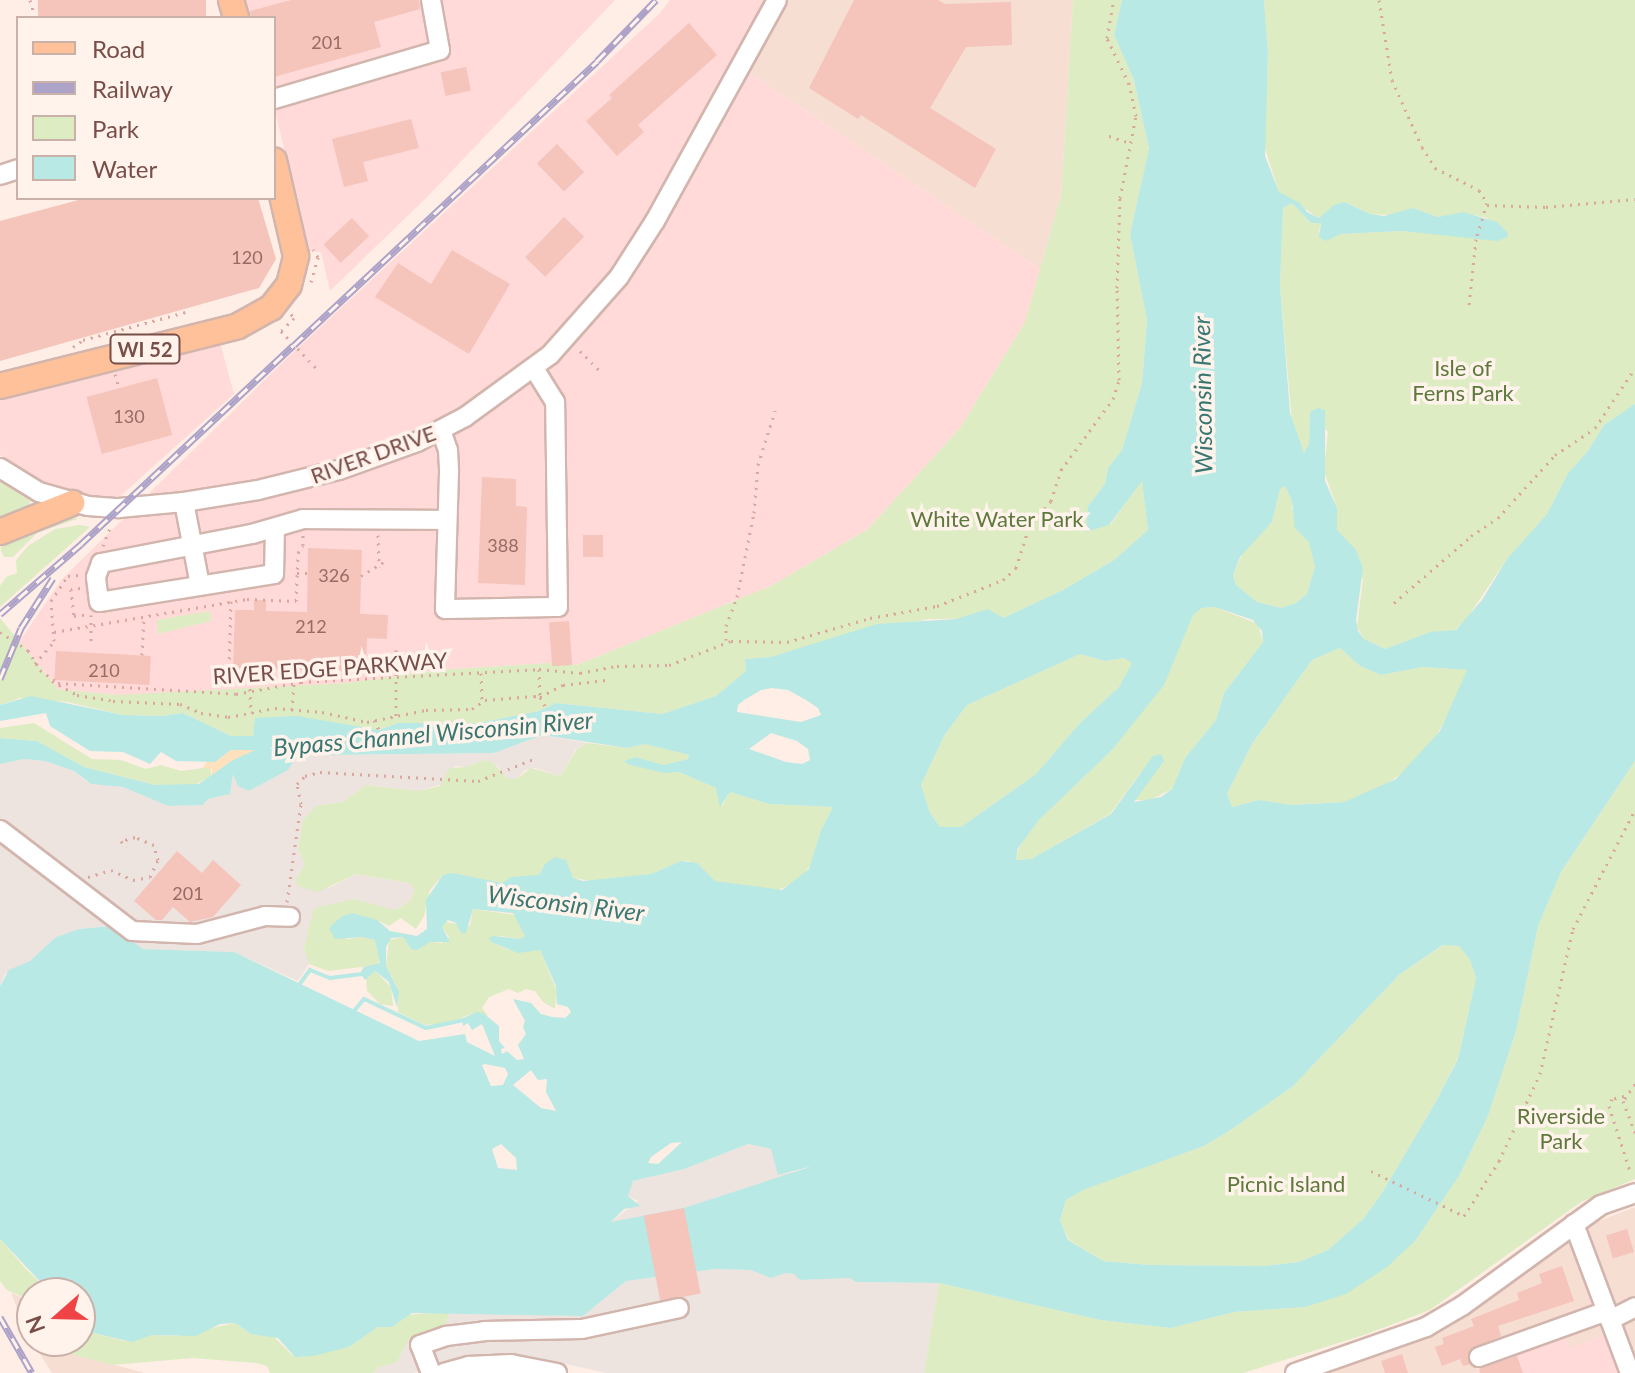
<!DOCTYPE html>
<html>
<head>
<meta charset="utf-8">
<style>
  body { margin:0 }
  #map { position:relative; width:1635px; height:1373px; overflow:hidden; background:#feeee5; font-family:Lato,sans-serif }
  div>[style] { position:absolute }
  .residential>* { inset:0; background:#f6ded3 }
  .commercial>* { inset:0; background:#ffdad8 }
  .industrial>* { inset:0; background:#ede3df }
  .green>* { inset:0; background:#ddecc2 }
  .sand>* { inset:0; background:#ffe1be }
  .water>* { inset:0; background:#b8e9e4 }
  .stream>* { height:4px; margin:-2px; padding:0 2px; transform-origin:2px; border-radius:2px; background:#b8e9e4 }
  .building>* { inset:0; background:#f5c4bb; transform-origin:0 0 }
  .path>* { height:3px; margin-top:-1.5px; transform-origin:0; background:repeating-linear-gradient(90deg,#daa69d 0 2px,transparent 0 8px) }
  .roads { filter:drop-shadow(2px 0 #d2b5ad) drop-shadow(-2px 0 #d2b5ad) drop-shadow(0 2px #d2b5ad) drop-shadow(0 -2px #d2b5ad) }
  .minor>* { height:18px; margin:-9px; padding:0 9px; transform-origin:9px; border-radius:9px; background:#fff }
  .major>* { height:24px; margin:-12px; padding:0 12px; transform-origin:12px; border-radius:12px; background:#ffc19a }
  .rail>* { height:7px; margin-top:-3.5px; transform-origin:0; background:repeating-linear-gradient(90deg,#fff3ec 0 12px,#ada2c8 0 24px); box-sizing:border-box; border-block:2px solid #ada2c8 }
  span { translate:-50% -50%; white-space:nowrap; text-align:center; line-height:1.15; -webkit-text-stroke:7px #fff3ec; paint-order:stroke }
  .number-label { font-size:18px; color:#976c65 }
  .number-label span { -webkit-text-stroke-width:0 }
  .shield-label span { padding:2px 6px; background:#fff3ec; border:2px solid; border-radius:6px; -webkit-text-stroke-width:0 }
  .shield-label { font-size:20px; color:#784e48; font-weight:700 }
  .park-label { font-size:22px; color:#5d793c }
  .street-label { font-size:22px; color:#784e48 }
  .water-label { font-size:24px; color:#387772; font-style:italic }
  .legend { position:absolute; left:16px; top:16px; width:260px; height:184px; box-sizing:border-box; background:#fff3ec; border:2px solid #c9b1aa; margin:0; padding:10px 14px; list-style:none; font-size:24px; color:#784e48 }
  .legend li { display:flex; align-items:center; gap:16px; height:40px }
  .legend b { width:40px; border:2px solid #c9b1aa }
  .north { position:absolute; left:16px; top:1277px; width:80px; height:80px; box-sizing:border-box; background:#fff3ec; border:2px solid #c9b1aa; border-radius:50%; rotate:250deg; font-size:22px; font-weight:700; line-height:32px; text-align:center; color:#784e48 }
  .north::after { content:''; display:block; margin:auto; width:28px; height:36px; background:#ef4346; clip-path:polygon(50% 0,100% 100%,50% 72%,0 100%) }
</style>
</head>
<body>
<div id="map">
  <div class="residential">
    <div style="clip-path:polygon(777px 0,1073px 0,1061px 195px,1040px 269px,740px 66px)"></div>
    <div style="clip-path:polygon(1635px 1207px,1635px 1363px,1622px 1329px,1569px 1349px,1563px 1330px,1476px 1361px,1479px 1371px,1473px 1373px,1325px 1373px,1442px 1330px,1569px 1239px,1599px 1221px)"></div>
    <div style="clip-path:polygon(11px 1293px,32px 1301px,32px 1341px,57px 1341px,65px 1352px,145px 1373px,52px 1373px,27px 1334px)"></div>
  </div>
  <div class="commercial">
    <div style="clip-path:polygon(246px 0,615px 0,428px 196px,330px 291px,321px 252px,309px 251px,274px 107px,274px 18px,250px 18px)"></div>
    <div style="clip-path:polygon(670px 0,777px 0,740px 66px,1040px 269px,1025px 322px,960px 428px,868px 529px,771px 586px,577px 665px,549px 663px,441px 670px,347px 683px,157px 695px,116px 695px,58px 689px,19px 642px,62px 579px,288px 357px,660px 13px)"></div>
    <div style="clip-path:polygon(219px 339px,234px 394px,117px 499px,71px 492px,50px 484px,27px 474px,0 455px,0 400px)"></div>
    <div style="clip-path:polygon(1562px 1329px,1569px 1348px,1605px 1335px,1619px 1373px,1473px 1373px,1479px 1371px,1475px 1360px)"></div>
  </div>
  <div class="industrial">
    <div style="clip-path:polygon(541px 735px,588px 743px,576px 749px,560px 776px,535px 768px,525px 770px,516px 779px,508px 779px,497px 766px,484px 760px,466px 767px,455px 766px,449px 770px,445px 783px,419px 791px,367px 785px,343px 802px,316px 806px,303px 820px,298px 849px,305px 864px,298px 876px,329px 888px,356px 874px,409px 883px,415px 888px,410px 901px,395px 910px,354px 899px,315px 908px,304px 948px,309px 964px,298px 981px,234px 952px,143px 949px,111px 926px,79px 929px,56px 937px,30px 961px,5px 974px,0 986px,0 764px,24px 759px,45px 761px,74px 771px,87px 782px,123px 787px,168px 806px,203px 805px,208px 799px,230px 794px,233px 774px,249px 791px,282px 773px,300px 752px,324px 755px,494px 753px)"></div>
    <div style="clip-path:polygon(748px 1144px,771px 1149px,779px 1175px,813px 1167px,684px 1208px,610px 1223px,638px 1201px,628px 1196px,633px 1181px,684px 1169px)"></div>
    <div style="clip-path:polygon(715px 1269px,751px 1270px,771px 1278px,786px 1273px,795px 1274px,800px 1280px,850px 1278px,856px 1282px,939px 1283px,924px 1373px,607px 1373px,538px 1358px,493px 1354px,459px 1358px,413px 1373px,373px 1373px,377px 1368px,397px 1362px,409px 1339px,446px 1326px,449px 1312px,583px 1316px,626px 1281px)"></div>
  </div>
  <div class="green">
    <div style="clip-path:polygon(1073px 0,1122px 0,1114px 35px,1134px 80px,1149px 150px,1130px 234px,1147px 319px,1142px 383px,1122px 450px,1108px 468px,1105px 484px,1088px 506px,1110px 525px,1142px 480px,1148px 530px,1114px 560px,1063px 590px,1003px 618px,928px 619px,771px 657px,745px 659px,746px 671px,716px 696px,662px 714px,556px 703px,539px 711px,478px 723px,398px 723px,379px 730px,297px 717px,255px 719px,253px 736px,231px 736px,183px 713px,162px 716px,123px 715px,67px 702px,20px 698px,0 705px,0 618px,58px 689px,116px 695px,346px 683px,441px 670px,549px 663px,577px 665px,771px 586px,868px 529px,960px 428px,1025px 322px,1061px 195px)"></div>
    <div style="clip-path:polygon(1264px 0,1635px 0,1635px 404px,1604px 425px,1588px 451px,1568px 473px,1547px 514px,1507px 559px,1465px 621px,1451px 633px,1430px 632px,1385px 649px,1364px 639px,1357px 627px,1363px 579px,1335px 526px,1337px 508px,1324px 471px,1328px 432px,1310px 412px,1309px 444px,1304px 453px,1292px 422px,1280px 285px,1283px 208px,1292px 203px,1311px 223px,1321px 223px,1319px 232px,1330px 239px,1341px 234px,1403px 231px,1472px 236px,1488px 218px,1463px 213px,1438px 217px,1413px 208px,1393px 215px,1370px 214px,1348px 203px,1319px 218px,1279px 192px,1264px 145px,1268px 54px)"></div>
    <div style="clip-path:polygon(0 481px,30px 499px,29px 512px,0 524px)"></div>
    <div style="clip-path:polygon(1285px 486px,1292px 501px,1292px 509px,1312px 548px,1315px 566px,1307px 594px,1296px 603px,1281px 608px,1257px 602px,1236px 585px,1233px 576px,1244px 550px,1272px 522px,1280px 489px)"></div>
    <div style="clip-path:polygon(80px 518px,37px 533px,13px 557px,4px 557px,1px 551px,0 540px,61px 519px)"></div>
    <div style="clip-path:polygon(80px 525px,90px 527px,0 607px,0 586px,6px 577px,17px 573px,16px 560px,28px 546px,55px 529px)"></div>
    <div style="clip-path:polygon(1215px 607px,1258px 624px,1263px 642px,1224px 693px,1216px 720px,1185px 758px,1172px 789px,1150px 800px,1133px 800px,1164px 761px,1141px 772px,1110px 814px,1031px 859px,1016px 860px,1020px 845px,1039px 820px,1112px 750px,1163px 685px,1193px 615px,1202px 608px)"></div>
    <div style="clip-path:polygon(210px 611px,211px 621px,158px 634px,157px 620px)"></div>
    <div style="clip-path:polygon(1340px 648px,1360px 666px,1381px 675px,1423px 667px,1467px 670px,1451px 711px,1434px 739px,1409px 768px,1385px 785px,1344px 802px,1287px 805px,1259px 800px,1232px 807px,1227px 794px,1252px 744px,1312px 660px)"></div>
    <div style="clip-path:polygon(1080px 654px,1105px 661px,1124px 658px,1133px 663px,1119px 687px,1080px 723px,1036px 774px,961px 827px,940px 827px,930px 813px,921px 785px,944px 736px,967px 705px)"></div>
    <div style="clip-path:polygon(34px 723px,92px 759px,121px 760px,146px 769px,161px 765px,181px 771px,210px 767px,212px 776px,193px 786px,155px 785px,84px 767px,37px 741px,0 738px,0 728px)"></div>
    <div style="clip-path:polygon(588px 743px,627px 748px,645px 744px,689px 755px,688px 759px,662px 765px,636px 757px,630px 765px,679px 772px,716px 788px,722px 806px,730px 792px,769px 804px,833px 807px,821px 830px,811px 865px,798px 881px,776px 891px,715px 881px,689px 861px,681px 861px,651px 874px,592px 881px,573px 878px,568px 867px,545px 864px,539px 875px,502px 883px,443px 875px,430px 890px,424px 916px,416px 929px,401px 918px,389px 926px,377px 920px,329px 928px,347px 939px,362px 937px,375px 940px,380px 958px,378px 965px,328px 971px,309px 964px,304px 948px,314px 908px,354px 899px,395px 910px,410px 901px,415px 889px,409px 883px,356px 874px,318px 892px,298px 886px,296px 880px,305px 864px,298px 849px,303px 820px,316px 806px,343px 802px,366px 785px,419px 791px,440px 786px,450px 768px,466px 767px,484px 760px,492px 762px,508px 779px,516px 779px,531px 768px,560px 776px,577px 749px)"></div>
    <div style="clip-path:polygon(1635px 761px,1635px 1179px,1581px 1202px,1430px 1310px,1367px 1334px,1243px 1373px,924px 1373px,939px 1283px,1100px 1320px,1171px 1328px,1234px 1312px,1305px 1307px,1415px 1241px,1459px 1176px,1488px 1116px,1516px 1031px,1538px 926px,1561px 872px)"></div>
    <div style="clip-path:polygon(473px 909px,516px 915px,525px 936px,520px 939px,501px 936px,490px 938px,491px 942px,509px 950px,540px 950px,557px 991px,555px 1009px,543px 1002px,535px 991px,526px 989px,518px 993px,509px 989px,489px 997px,482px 1008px,488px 1016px,476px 1012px,449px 1023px,425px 1025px,398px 1012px,397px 987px,386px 966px,389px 940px,403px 937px,411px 949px,430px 942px,442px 943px,449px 937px,442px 927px,445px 922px,470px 926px)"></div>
    <div style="clip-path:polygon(1444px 945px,1459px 946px,1470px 960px,1476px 978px,1458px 1058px,1434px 1105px,1382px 1193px,1364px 1218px,1328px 1250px,1299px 1262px,1264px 1266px,1150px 1265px,1103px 1261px,1069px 1240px,1060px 1220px,1066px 1200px,1082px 1190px,1204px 1146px,1229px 1131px,1292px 1087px,1400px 974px)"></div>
    <div style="clip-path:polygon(375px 971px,391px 987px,393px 1006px,380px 1004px,367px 991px,366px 976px)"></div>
    <div style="clip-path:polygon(0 1239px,25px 1268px,51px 1293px,32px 1293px,32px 1301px,7px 1290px,0 1281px)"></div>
    <div style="clip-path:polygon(449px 1312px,446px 1325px,409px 1339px,397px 1362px,377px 1368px,373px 1373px,270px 1373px,267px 1366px,256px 1363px,193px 1358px,112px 1365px,64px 1352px,57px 1341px,80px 1341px,80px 1330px,125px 1341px,152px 1335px,177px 1336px,235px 1323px,251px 1334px,273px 1336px,292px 1355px,301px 1357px,349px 1347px,378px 1327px,392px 1327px,404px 1315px)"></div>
  </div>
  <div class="sand">
    <div style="clip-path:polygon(231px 750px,256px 750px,212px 776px,212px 769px,203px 768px,207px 762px,215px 762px)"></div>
  </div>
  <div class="water">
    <div style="clip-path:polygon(evenodd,1122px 0,1264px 0,1268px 53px,1265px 156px,1279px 192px,1300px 203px,1307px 212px,1319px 218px,1334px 205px,1345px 202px,1370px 214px,1384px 216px,1413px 208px,1438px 217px,1463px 212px,1497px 222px,1507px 232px,1508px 237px,1497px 241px,1403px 231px,1341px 234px,1326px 241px,1319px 237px,1321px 223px,1311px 223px,1292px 203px,1283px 208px,1280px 285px,1290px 413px,1304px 453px,1309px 444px,1310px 412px,1318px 408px,1325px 410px,1325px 481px,1337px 508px,1337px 530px,1356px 550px,1363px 568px,1356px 620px,1358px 631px,1364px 639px,1385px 649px,1430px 632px,1456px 630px,1482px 600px,1507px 559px,1547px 514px,1568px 473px,1588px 451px,1604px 425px,1635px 404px,1635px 761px,1561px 872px,1538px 926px,1516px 1031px,1488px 1116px,1459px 1176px,1415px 1241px,1387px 1267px,1346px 1294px,1305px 1307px,1234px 1312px,1171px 1328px,1100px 1320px,939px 1283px,856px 1282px,850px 1278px,800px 1280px,794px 1274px,786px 1273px,771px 1278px,751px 1270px,715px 1269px,626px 1281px,583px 1316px,412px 1313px,392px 1327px,378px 1327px,349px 1347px,313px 1356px,295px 1357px,278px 1338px,251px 1334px,235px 1323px,220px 1324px,196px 1336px,152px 1335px,132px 1342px,80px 1330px,80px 1293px,51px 1293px,0 1239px,0 986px,9px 970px,30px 961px,56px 937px,79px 929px,111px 926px,143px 949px,234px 952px,419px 1041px,465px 1034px,467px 1042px,495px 1056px,482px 1024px,472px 1030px,468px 1023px,463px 1026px,462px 1019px,476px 1012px,483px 1013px,499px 1026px,499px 1041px,505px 1048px,501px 1049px,502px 1054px,507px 1051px,517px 1060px,524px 1059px,518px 1045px,526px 1034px,523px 1027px,525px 1021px,513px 999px,531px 1003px,541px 1014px,552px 1017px,565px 1018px,571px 1012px,568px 1007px,557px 1004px,556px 986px,540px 950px,518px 953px,491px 942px,489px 938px,494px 936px,520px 939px,525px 936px,513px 913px,473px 909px,466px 933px,461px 933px,456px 923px,448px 920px,442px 927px,450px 942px,430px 942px,417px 950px,411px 949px,403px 937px,391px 938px,386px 947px,386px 966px,399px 992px,397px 1007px,389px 982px,375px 971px,365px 980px,360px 973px,364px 967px,380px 963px,375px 940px,362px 937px,335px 939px,329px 928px,341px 917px,352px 913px,377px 920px,390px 931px,417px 936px,427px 929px,426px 900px,443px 875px,452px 873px,502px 883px,511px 877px,539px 875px,545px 864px,555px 857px,566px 860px,573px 878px,583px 881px,651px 874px,681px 861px,697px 863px,715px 881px,782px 890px,809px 869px,821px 830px,833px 807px,769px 804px,730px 792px,720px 807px,716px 788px,679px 772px,665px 773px,630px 765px,624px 761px,636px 757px,663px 765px,688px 759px,689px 755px,645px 744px,627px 748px,542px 735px,494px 753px,324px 755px,300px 752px,288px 770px,249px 791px,238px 786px,233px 774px,230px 794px,208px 799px,203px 805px,168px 806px,123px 787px,91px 784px,74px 771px,45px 761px,24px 759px,0 764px,0 738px,37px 741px,84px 767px,155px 785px,199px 784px,233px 760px,255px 750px,231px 750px,215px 762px,176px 761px,161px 752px,150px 764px,123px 752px,90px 751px,50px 726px,46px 713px,0 721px,0 705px,31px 696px,123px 715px,162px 716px,183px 713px,231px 736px,253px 736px,255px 718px,297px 716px,379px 730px,398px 723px,478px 723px,539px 711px,556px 703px,662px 714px,716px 696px,746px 671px,745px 659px,771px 657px,877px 624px,956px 619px,988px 609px,1003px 618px,1063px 590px,1114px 560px,1148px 530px,1142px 481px,1109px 525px,1086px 532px,1088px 506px,1105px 484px,1108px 468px,1122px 450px,1142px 383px,1147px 320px,1130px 234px,1149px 149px,1134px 80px,1114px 35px,1122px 0,1285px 486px,1292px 501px,1295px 528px,1309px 542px,1315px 566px,1307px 594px,1296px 603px,1281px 608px,1257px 602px,1236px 585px,1233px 576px,1240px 557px,1272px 522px,1280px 489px,1285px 486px,1122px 0,1215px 607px,1253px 620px,1262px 631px,1263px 642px,1224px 693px,1216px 720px,1185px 758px,1172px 789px,1161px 797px,1134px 802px,1164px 761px,1161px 754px,1153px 756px,1111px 814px,1031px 859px,1016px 860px,1018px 848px,1039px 820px,1112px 750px,1164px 685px,1193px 615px,1202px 608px,1215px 607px,1122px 0,1340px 648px,1360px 666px,1381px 675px,1423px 667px,1467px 670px,1440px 731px,1396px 779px,1344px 802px,1291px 805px,1259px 800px,1232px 807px,1227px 794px,1252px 744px,1312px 660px,1340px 648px,1122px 0,1080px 654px,1105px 661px,1124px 658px,1132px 663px,1119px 687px,1080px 723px,1036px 774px,961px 827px,940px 827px,930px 813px,921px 785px,944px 736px,967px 705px,1080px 654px,1122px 0,772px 688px,788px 690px,806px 700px,818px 708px,821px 715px,801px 722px,737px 712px,738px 705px,744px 700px,761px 690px,772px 688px,1122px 0,771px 733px,797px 741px,808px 749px,810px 760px,802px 764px,786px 762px,749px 749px,771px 733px,1122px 0,1443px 945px,1459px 946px,1470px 960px,1476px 978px,1458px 1059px,1434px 1105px,1382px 1193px,1364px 1218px,1328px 1250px,1299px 1262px,1264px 1266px,1150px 1265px,1103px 1261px,1068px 1240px,1060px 1220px,1066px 1200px,1083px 1190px,1204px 1146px,1229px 1131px,1292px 1087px,1400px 974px,1443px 945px,1122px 0,485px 1064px,505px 1068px,508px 1074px,503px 1085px,491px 1086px,482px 1065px,485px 1064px,1122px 0,531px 1070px,538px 1080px,547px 1079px,546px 1092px,556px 1111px,541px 1108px,513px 1085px,531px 1070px,1122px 0,682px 1142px,658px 1164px,648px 1163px,651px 1157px,671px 1143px,682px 1142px,1122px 0,501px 1144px,516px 1158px,517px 1170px,498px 1168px,492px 1149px,501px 1144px,1122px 0,748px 1144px,771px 1149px,778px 1175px,813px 1166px,684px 1208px,611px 1222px,624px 1209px,640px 1206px,628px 1196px,633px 1181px,684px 1169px,748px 1144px)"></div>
  </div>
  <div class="stream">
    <div style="left:299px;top:985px;width:19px;rotate:-54deg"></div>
    <div style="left:310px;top:970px;width:22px;rotate:22deg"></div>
    <div style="left:330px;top:978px;width:34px;rotate:-7deg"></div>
    <div style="left:353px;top:1012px;width:17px;rotate:-50deg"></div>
    <div style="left:364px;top:999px;width:68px;rotate:25.1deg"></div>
    <div style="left:426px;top:1028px;width:40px;rotate:-12deg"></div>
  </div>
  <div class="building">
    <div style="left:38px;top:0;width:168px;height:19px"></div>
    <div style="clip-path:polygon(291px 0,419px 0,420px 9px,374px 22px,381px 47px,274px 77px,274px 18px,251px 18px,250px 11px)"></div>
    <div style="clip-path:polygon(854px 0,938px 0,945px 4px,1011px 2px,1012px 45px,966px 47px,930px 108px,996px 149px,975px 188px,861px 115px,858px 119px,809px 88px)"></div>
    <div style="clip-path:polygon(689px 23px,717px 55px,638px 125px,644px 132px,617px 156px,586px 121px,612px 98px,609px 95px)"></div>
    <div style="left:466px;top:67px;width:24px;height:26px;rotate:78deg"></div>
    <div style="clip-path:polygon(411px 119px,419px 148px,363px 162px,368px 181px,344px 187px,332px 139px)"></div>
    <div style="left:557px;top:144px;width:39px;height:28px;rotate:46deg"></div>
    <div style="clip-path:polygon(86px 198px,258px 198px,276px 259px,259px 288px,0 361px,0 221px)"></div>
    <div style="left:564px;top:217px;width:28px;height:56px;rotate:44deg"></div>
    <div style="left:352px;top:218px;width:25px;height:39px;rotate:47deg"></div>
    <div style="clip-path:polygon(452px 250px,510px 284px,469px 354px,375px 297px,398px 263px,431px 284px)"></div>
    <div style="left:157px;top:378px;width:59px;height:73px;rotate:75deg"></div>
    <div style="clip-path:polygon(482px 477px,516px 479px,516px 506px,527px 507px,525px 585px,478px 583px)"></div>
    <div style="left:583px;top:535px;width:20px;height:22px"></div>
    <div style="clip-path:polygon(308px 548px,362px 550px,360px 614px,388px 615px,387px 639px,367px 638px,366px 672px,233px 668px,235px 610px,254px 610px,254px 600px,266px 600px,266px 611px,307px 612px)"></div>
    <div style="left:569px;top:621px;width:44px;height:20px;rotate:86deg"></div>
    <div style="left:56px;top:651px;width:95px;height:29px;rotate:3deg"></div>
    <div style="clip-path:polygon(177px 851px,202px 873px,213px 860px,241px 885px,213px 917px,190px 922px,173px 907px,162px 920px,156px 920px,134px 901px)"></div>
    <div style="left:684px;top:1208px;width:87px;height:41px;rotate:79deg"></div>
    <div style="left:1627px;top:1229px;width:24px;height:22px;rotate:73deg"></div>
    <div style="clip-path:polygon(1562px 1266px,1574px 1301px,1498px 1326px,1501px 1336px,1469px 1350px,1470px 1364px,1463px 1366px,1460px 1359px,1442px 1366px,1435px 1347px,1444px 1344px,1442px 1338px,1474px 1326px,1471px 1319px,1519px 1300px,1517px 1293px,1542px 1283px,1539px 1274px)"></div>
    <div style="clip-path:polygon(1402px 1354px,1408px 1373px,1385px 1373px,1381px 1361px)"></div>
    <div style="clip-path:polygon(1517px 1356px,1523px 1373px,1480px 1373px,1479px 1369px)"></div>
  </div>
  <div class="path">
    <div style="left:30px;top:0;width:19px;rotate:74deg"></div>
    <div style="left:1379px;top:0;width:81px;rotate:80.8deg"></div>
    <div style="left:1392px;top:80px;width:73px;rotate:65.9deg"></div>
    <div style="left:1422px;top:147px;width:25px;rotate:58deg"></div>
    <div style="left:1435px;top:168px;width:49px;rotate:26.6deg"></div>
    <div style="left:1479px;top:190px;width:15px;rotate:58deg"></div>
    <div style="left:1487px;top:203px;width:38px;rotate:107deg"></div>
    <div style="left:1476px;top:239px;width:67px;rotate:96deg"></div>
    <div style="left:1109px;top:136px;width:23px;rotate:18deg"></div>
    <div style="left:1487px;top:205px;width:59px;rotate:1.9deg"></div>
    <div style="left:1546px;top:207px;width:89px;rotate:-5.1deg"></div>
    <div style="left:311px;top:282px;width:26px;rotate:-74deg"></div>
    <div style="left:318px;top:257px;width:9px;rotate:-122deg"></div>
    <div style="left:291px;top:314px;width:5px;rotate:53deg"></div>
    <div style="left:294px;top:318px;width:18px;rotate:135deg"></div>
    <div style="left:281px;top:331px;width:54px;rotate:46.5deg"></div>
    <div style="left:73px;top:347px;width:12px;rotate:-35deg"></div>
    <div style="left:83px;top:340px;width:110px;rotate:-15.3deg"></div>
    <div style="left:580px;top:351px;width:31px;rotate:45deg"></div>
    <div style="left:115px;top:374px;width:15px;rotate:74deg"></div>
    <div style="left:378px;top:535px;width:32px;rotate:88deg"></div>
    <div style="left:103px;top:546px;width:19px;rotate:-69deg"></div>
    <div style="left:297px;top:573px;width:11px"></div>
    <div style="left:361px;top:576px;width:28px;rotate:-32deg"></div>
    <div style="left:80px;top:588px;width:9px;rotate:174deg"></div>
    <div style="left:71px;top:589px;width:27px;rotate:84deg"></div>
    <div style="left:74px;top:616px;width:16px;rotate:-7deg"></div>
    <div style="left:231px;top:601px;width:72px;rotate:91.6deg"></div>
    <div style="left:229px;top:673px;width:26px"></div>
    <div style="left:1394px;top:603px;width:102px;rotate:-41deg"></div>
    <div style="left:1471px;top:536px;width:32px;rotate:-34deg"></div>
    <div style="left:1498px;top:518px;width:85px;rotate:-47.9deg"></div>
    <div style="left:1555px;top:455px;width:48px;rotate:-34deg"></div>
    <div style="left:1595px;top:428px;width:72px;rotate:-56.3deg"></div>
    <div style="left:91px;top:615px;width:28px;rotate:90deg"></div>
    <div style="left:0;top:632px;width:33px;rotate:33deg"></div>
    <div style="left:28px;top:650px;width:23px;rotate:59deg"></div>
    <div style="left:40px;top:670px;width:22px;rotate:36deg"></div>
    <div style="left:58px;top:683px;width:178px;rotate:3.5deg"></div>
    <div style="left:236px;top:694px;width:66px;rotate:-10.5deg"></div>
    <div style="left:301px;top:682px;width:238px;rotate:-3.1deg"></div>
    <div style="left:539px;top:669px;width:41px;rotate:5.6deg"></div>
    <div style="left:580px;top:673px;width:38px;rotate:-11deg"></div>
    <div style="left:617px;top:666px;width:52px;rotate:-1.1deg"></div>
    <div style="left:669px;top:665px;width:66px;rotate:-21.2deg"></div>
    <div style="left:731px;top:641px;width:56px;rotate:1deg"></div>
    <div style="left:787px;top:642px;width:86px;rotate:-16.1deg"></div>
    <div style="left:870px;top:618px;width:68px;rotate:-10.2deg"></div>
    <div style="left:937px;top:606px;width:71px;rotate:-21.5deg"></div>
    <div style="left:1003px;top:580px;width:18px;rotate:-43deg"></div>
    <div style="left:1016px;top:568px;width:43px;rotate:-72.4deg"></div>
    <div style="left:1029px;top:527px;width:34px;rotate:-50deg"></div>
    <div style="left:1051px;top:501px;width:33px;rotate:-72deg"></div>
    <div style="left:1061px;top:470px;width:88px;rotate:-53.8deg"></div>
    <div style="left:1113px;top:399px;width:20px;rotate:-72deg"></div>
    <div style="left:1119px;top:380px;width:92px;rotate:-91.2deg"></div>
    <div style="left:1117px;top:288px;width:90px;rotate:-88.1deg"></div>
    <div style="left:1120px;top:198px;width:84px;rotate:-79deg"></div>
    <div style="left:1136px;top:116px;width:33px;rotate:-102deg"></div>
    <div style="left:1129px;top:84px;width:51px;rotate:-115.6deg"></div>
    <div style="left:1107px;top:38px;width:39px;rotate:-80deg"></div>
    <div style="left:54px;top:632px;width:196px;rotate:-9.7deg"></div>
    <div style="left:247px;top:599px;width:49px;rotate:2.3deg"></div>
    <div style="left:296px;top:601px;width:48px;rotate:-87.6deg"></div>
    <div style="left:298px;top:553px;width:9px;rotate:-58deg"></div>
    <div style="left:303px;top:545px;width:10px;rotate:-90deg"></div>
    <div style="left:726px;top:640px;width:14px;rotate:-90deg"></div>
    <div style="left:726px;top:626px;width:31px;rotate:-69deg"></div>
    <div style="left:737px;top:597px;width:86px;rotate:-78.6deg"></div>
    <div style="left:754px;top:513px;width:48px;rotate:-85.2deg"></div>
    <div style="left:758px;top:465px;width:57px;rotate:-72.5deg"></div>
    <div style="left:396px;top:650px;width:66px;rotate:90deg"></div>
    <div style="left:142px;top:655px;width:39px;rotate:-87deg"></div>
    <div style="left:35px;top:664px;width:30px;rotate:-50deg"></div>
    <div style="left:54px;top:641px;width:40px;rotate:-94.3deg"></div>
    <div style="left:51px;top:601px;width:30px;rotate:-56deg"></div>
    <div style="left:68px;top:576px;width:11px;rotate:-5deg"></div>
    <div style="left:539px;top:669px;width:28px;rotate:88deg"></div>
    <div style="left:249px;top:673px;width:40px;rotate:87.1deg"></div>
    <div style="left:481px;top:673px;width:28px;rotate:88deg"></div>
    <div style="left:52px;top:681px;width:29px;rotate:29deg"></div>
    <div style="left:77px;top:695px;width:36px;rotate:9deg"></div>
    <div style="left:113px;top:701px;width:67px;rotate:2.6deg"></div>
    <div style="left:180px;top:704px;width:23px;rotate:23deg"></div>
    <div style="left:201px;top:713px;width:27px;rotate:8deg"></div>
    <div style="left:228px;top:717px;width:48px;rotate:-10.8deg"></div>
    <div style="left:275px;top:708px;width:47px;rotate:4.9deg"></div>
    <div style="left:322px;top:712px;width:46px;rotate:12.5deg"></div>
    <div style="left:367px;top:722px;width:60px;rotate:-11.5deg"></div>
    <div style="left:426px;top:710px;width:46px;rotate:-1.2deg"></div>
    <div style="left:472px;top:709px;width:16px;rotate:-35deg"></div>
    <div style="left:485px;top:700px;width:49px;rotate:-4.7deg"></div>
    <div style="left:534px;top:696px;width:6px;rotate:9deg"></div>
    <div style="left:540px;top:697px;width:13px;rotate:61deg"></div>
    <div style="left:540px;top:697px;width:26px;rotate:-28deg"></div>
    <div style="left:563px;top:685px;width:43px;rotate:-6.6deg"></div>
    <div style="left:292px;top:710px;width:27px;rotate:-86deg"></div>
    <div style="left:374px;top:720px;width:11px;rotate:63deg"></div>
    <div style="left:88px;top:877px;width:24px;rotate:-17deg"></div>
    <div style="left:111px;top:870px;width:24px;rotate:24deg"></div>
    <div style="left:133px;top:880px;width:17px;rotate:-10deg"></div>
    <div style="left:150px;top:877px;width:19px;rotate:-65deg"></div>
    <div style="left:158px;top:860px;width:16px;rotate:-105deg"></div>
    <div style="left:154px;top:845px;width:21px;rotate:-157deg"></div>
    <div style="left:135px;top:837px;width:15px;rotate:164deg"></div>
    <div style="left:121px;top:841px;width:8px;rotate:50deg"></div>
    <div style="left:287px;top:902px;width:99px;rotate:-81.9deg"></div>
    <div style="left:301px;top:804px;width:20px;rotate:-101deg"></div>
    <div style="left:297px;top:784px;width:11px;rotate:-45deg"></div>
    <div style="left:305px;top:776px;width:16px;rotate:-15deg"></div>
    <div style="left:320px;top:772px;width:158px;rotate:3.3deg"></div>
    <div style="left:478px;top:781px;width:62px;rotate:-21.6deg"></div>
    <div style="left:1635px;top:1084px;width:21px;rotate:125deg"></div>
    <div style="left:1623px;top:1101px;width:34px;rotate:69deg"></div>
    <div style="left:1624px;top:1096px;width:12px;rotate:166deg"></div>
    <div style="left:1612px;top:1099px;width:8px;rotate:113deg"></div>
    <div style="left:1609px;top:1106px;width:71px;rotate:72.1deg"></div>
    <div style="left:1371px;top:1171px;width:103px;rotate:25.8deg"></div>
    <div style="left:1464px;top:1216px;width:65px;rotate:-57.5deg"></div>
    <div style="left:1499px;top:1161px;width:96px;rotate:-64.8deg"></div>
    <div style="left:1540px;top:1074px;width:149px;rotate:-77.2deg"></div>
    <div style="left:1573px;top:929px;width:134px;rotate:-62.5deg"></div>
  </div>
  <div class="roads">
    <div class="minor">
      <div style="left:274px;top:99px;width:173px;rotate:-16.4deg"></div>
      <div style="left:440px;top:50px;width:51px;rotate:-100.2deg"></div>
      <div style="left:0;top:175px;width:19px;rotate:-18deg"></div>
      <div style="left:441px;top:430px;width:21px;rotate:71deg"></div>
      <div style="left:448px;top:450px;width:22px;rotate:87deg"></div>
      <div style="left:449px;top:472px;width:137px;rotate:91.7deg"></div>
      <div style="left:445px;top:609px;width:113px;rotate:-1deg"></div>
      <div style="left:558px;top:607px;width:205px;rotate:-90.8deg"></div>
      <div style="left:555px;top:402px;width:40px;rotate:-122deg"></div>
      <div style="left:0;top:468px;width:46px;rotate:31.6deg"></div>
      <div style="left:39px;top:492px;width:51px;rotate:15.9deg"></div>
      <div style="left:88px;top:506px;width:31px;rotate:4deg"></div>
      <div style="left:119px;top:508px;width:65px;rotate:-5.3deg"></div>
      <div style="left:184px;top:502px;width:75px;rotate:-9.2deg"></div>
      <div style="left:258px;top:490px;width:83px;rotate:-13.9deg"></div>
      <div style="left:339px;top:470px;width:83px;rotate:-19.7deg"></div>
      <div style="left:417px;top:442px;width:54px;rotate:-27.5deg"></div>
      <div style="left:465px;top:417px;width:105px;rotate:-36.1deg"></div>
      <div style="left:550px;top:355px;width:104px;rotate:-48.5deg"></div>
      <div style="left:619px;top:277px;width:67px;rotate:-57.3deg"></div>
      <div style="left:655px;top:221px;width:252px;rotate:-61.1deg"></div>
      <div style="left:184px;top:502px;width:85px;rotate:79.1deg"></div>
      <div style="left:275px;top:528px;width:46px;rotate:91.2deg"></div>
      <div style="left:274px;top:574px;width:177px;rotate:170.9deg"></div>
      <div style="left:99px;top:602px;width:25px;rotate:-97deg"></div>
      <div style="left:96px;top:577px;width:15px;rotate:-70deg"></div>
      <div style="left:101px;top:563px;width:154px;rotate:-10.9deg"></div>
      <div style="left:252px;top:534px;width:53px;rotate:-16.4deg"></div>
      <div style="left:303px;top:519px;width:144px;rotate:0.4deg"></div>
      <div style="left:0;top:830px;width:166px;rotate:37.4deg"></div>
      <div style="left:132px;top:931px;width:65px;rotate:2.6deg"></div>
      <div style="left:197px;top:934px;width:70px;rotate:-14.8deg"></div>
      <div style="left:265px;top:916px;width:25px;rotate:2deg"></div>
      <div style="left:1574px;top:1224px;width:159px;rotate:69.4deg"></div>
      <div style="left:1610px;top:1320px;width:28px;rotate:-27deg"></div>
      <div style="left:1479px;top:1357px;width:136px;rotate:-19.8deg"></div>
      <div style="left:431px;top:1373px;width:30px;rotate:-111deg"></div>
      <div style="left:420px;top:1345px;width:28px;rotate:-19deg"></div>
      <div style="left:446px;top:1336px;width:38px;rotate:-7deg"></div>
      <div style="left:484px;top:1331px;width:98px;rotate:-1.2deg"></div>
      <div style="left:582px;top:1329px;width:99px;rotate:-12.2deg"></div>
      <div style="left:444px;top:1373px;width:26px;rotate:-16deg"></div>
      <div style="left:469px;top:1366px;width:42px;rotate:-2.7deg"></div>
      <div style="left:511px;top:1364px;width:47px;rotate:11.1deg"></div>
      <div style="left:1295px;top:1373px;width:139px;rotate:-19.3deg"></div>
      <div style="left:1426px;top:1327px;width:42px;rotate:-30.3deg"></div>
      <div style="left:1462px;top:1306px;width:172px;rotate:-36deg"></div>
      <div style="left:1601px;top:1205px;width:36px;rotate:-19deg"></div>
    </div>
    <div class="major">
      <div style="left:231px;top:0;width:19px;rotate:74deg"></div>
      <div style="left:0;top:386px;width:245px;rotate:-14.1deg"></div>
      <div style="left:238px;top:326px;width:38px;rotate:-29deg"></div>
      <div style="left:271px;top:308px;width:29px;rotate:-52deg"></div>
      <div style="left:289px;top:285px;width:30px;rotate:-76deg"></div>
      <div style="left:296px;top:256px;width:98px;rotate:-103deg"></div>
      <div style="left:0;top:532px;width:78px;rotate:-21.9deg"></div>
    </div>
  </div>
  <div class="rail">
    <div style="left:0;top:614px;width:107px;rotate:-40.8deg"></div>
    <div style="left:81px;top:544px;width:291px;rotate:-43.1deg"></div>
    <div style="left:294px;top:345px;width:415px;rotate:-43.1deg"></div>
    <div style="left:597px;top:61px;width:85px;rotate:-46deg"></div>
    <div style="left:0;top:679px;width:55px;rotate:-67.6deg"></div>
    <div style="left:21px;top:628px;width:59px;rotate:-57.4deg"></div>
    <div style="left:0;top:1317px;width:64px;rotate:60.3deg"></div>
  </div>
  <div class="number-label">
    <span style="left:327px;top:42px">201</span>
    <span style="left:247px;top:257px">120</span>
    <span style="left:129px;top:416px">130</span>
    <span style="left:503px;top:545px">388</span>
    <span style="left:334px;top:575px">326</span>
    <span style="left:311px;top:626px">212</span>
    <span style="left:104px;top:670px">210</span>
    <span style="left:188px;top:893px">201</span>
  </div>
  <div class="shield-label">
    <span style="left:145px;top:349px">WI 52</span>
  </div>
  <div class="park-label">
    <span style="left:1463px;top:380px">Isle of<br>Ferns Park</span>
    <span style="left:997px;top:519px">White Water Park</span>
    <span style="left:1561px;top:1128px">Riverside<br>Park</span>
    <span style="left:1286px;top:1184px">Picnic Island</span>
  </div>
  <div class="street-label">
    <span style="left:373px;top:454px;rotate:-20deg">RIVER DRIVE</span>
    <span style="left:330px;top:668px;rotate:-4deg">RIVER EDGE PARKWAY</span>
  </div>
  <div class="water-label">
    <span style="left:1202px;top:395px;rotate:-91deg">Wisconsin River</span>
    <span style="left:433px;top:733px;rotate:-5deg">Bypass Channel Wisconsin River</span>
    <span style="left:566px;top:903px;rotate:7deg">Wisconsin River</span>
  </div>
  <ul class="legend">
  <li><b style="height:10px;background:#ffc19a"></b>Road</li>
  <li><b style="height:10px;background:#ada2c8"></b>Railway</li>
  <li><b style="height:22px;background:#ddecc2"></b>Park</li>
  <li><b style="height:22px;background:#b8e9e4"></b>Water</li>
  </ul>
  <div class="north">N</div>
</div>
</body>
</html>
